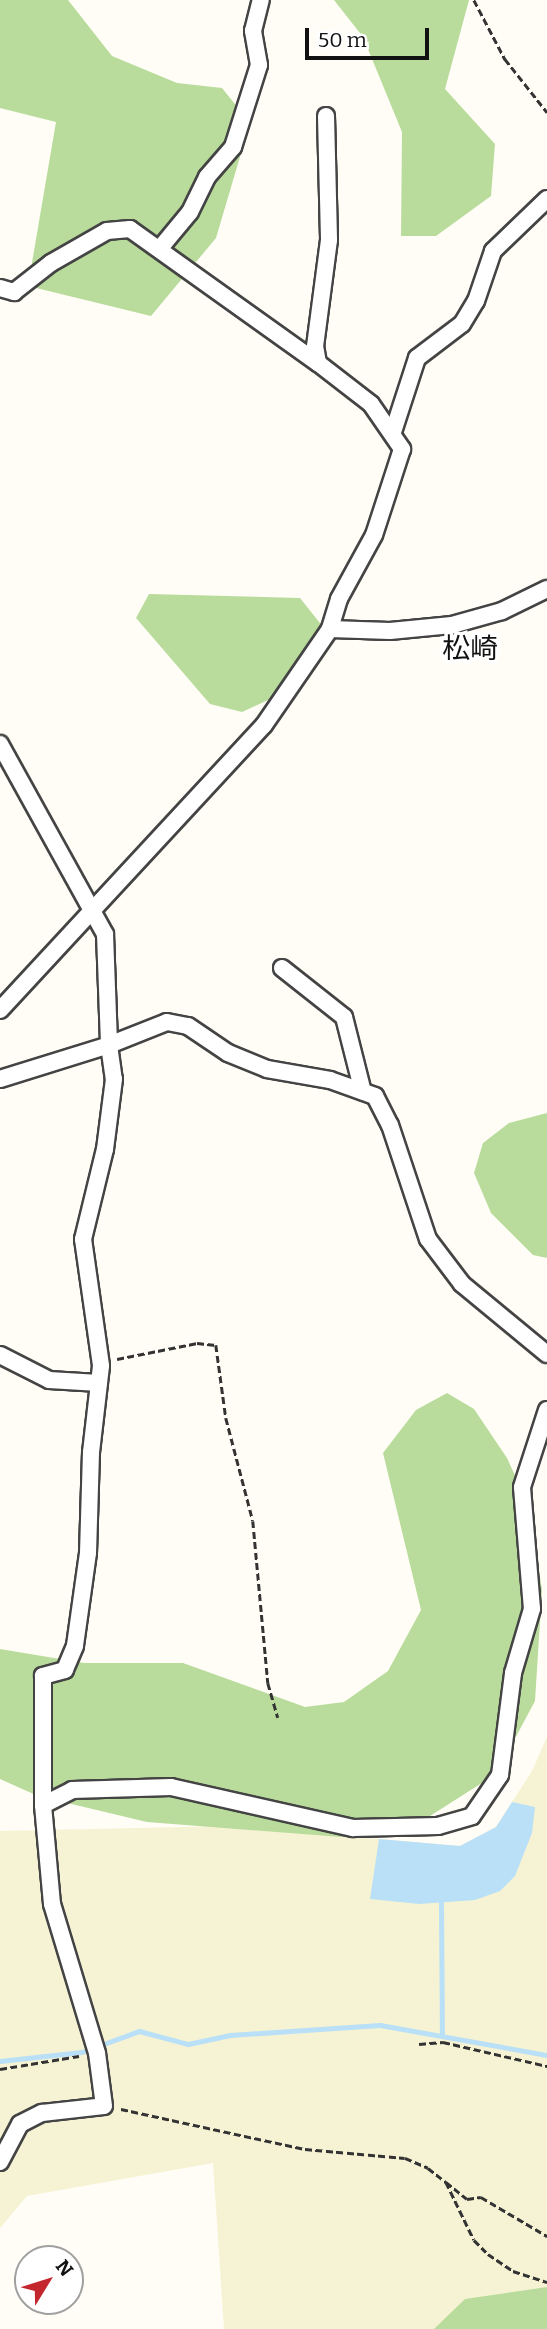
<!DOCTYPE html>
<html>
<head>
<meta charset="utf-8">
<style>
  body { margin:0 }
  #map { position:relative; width:547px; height:2329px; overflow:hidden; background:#fffdf5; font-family:Bitter,"Noto Sans JP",serif }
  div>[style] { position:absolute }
  .farmland>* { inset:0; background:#f6f3d4 }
  .forest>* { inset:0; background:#b9dc9c }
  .water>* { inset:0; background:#b9e0f7 }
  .stream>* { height:5px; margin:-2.5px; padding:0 2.5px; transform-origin:2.5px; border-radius:2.5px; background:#b9e0f7 }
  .path>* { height:2.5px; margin-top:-1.25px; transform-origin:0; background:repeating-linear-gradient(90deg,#333 0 7px,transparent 0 10.5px) }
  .roads { filter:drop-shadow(2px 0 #444) drop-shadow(-2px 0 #444) drop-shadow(0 2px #444) drop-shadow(0 -2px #444) }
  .minor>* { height:16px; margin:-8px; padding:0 8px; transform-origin:8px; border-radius:8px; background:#fff }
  span { translate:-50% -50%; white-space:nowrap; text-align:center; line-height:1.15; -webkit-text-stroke:7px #fff; paint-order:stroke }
  .quarter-label { font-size:28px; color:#111 }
  .north { position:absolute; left:14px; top:2245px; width:70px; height:70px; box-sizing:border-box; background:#fff; border:2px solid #a0a0a0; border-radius:50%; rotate:52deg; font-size:19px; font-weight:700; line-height:28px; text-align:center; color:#111 }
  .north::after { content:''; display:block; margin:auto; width:24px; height:32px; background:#c4262e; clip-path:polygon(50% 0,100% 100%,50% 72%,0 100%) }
  .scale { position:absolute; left:305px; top:28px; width:124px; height:32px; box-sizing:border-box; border:4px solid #111; border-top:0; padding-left:9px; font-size:21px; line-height:24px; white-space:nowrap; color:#111; -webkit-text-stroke:5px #fff; paint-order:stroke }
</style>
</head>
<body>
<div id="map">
  <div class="farmland">
    <div style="clip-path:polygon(547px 1737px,547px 2329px,224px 2329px,213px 2163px,27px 2196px,0 2228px,0 1831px,228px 1826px,460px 1846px,496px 1827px,532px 1771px)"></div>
  </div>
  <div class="forest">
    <div style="clip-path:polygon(0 0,68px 0,112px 56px,177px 83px,222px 88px,250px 123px,216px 238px,151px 316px,28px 286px,56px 122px,0 108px)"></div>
    <div style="clip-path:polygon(334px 0,469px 0,445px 89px,495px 144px,491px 196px,436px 236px,401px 236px,402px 132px,363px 37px)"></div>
    <div style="clip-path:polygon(149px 594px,300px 598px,327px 632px,305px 683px,242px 712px,210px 704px,136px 618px)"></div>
    <div style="clip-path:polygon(547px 1113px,547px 1258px,533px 1255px,491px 1213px,474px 1173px,483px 1143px,509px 1123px)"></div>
    <div style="clip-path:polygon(447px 1393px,474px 1409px,507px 1458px,529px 1506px,542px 1590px,535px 1701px,496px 1774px,408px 1830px,341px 1837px,147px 1822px,38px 1796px,0 1779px,0 1649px,84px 1663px,183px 1663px,305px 1707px,344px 1702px,388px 1671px,421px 1610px,383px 1453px,416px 1410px)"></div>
    <div style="clip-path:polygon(547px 2287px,547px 2329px,434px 2329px,465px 2299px)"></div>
  </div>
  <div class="water">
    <div style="clip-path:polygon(512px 1802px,535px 1807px,532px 1833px,515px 1876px,500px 1891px,475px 1900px,419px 1904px,370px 1899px,379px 1839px,460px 1846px,496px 1827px)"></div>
  </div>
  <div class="stream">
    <div style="left:441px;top:1902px;width:132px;rotate:89.6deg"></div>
    <div style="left:0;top:2061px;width:82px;rotate:-6.3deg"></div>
    <div style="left:82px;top:2052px;width:61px;rotate:-20.2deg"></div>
    <div style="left:139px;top:2031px;width:51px;rotate:14.9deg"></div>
    <div style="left:188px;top:2044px;width:43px;rotate:-12.1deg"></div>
    <div style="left:230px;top:2035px;width:150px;rotate:-3.8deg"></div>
    <div style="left:380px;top:2025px;width:170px;rotate:10.2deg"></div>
  </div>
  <div class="path">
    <div style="left:474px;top:0;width:67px;rotate:62.3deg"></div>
    <div style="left:505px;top:59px;width:68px;rotate:51.6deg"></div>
    <div style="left:117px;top:1359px;width:82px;rotate:-11.3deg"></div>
    <div style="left:197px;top:1343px;width:19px;rotate:6deg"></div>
    <div style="left:216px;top:1345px;width:74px;rotate:82.2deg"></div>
    <div style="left:226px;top:1418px;width:106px;rotate:75.3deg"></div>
    <div style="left:253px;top:1521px;width:163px;rotate:84.7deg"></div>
    <div style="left:268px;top:1683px;width:36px;rotate:74deg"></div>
    <div style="left:419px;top:2044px;width:24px;rotate:-5deg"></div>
    <div style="left:443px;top:2042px;width:107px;rotate:13deg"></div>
    <div style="left:0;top:2069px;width:80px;rotate:-9.3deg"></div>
    <div style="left:121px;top:2109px;width:188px;rotate:12.3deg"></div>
    <div style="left:305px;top:2149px;width:100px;rotate:5.1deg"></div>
    <div style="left:405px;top:2158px;width:25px;rotate:23deg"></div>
    <div style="left:428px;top:2168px;width:23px;rotate:38deg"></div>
    <div style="left:446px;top:2182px;width:64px;rotate:64.2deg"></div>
    <div style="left:474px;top:2240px;width:20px;rotate:45deg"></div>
    <div style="left:488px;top:2254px;width:30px;rotate:34deg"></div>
    <div style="left:513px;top:2271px;width:36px;rotate:18deg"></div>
    <div style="left:446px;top:2182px;width:27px;rotate:39deg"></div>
    <div style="left:467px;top:2199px;width:14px;rotate:-8deg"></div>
    <div style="left:481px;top:2197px;width:77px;rotate:30.6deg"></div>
  </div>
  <div class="roads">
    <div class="minor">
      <div style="left:326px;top:116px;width:124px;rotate:88.6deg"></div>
      <div style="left:329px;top:240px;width:107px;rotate:97.5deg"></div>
      <div style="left:315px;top:346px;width:17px;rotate:80deg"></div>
      <div style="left:318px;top:363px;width:67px;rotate:37.7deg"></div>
      <div style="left:371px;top:404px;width:55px;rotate:55.4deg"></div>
      <div style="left:402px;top:449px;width:90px;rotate:108deg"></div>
      <div style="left:374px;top:535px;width:73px;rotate:118.7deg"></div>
      <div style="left:339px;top:599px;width:31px;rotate:107deg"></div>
      <div style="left:161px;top:247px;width:45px;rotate:-50.4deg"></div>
      <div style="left:190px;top:212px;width:39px;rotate:-64deg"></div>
      <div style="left:207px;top:177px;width:40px;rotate:-49deg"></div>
      <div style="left:233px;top:147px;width:86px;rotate:-72.4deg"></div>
      <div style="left:259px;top:65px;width:35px;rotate:-100deg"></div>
      <div style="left:253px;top:31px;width:32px;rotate:-76deg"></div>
      <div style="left:0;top:288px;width:15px;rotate:16deg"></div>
      <div style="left:14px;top:292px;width:47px;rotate:-38.1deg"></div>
      <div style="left:51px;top:263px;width:64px;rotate:-29.7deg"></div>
      <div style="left:107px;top:231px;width:23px;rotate:-5deg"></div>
      <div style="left:130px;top:229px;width:231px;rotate:35.5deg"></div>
      <div style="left:393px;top:432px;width:78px;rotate:-72deg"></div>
      <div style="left:417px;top:358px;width:56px;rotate:-37.1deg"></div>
      <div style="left:462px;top:324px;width:27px;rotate:-59deg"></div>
      <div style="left:476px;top:301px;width:53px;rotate:-71.2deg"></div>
      <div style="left:493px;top:251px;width:75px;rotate:-43.9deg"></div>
      <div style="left:0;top:744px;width:217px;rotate:61.1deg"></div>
      <div style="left:105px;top:934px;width:111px;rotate:87.9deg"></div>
      <div style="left:109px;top:1045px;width:62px;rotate:-21.6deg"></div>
      <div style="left:167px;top:1022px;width:21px;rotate:11deg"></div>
      <div style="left:188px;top:1026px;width:48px;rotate:34deg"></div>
      <div style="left:228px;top:1053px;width:42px;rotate:22.3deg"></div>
      <div style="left:267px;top:1069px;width:64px;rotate:9.9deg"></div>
      <div style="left:330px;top:1080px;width:48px;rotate:19.6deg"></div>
      <div style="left:375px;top:1096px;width:33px;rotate:63deg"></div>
      <div style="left:390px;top:1125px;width:120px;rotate:71.6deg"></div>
      <div style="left:428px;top:1239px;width:56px;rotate:52.9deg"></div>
      <div style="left:462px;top:1284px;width:110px;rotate:39.5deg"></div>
      <div style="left:282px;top:968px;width:79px;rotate:38.3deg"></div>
      <div style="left:344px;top:1017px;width:77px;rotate:75.8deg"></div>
      <div style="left:0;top:1010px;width:388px;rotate:-47.2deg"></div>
      <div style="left:264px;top:725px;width:116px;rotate:-55.5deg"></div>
      <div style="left:330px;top:629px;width:60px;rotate:1.9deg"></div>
      <div style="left:390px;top:631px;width:62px;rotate:-5.5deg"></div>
      <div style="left:452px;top:625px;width:52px;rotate:-15.6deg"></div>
      <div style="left:502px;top:611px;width:50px;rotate:-26.1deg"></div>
      <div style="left:0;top:1079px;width:114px;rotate:-17.3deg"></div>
      <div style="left:109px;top:1045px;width:34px;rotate:82deg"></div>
      <div style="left:114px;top:1079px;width:71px;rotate:97.3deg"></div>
      <div style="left:105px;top:1149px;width:93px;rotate:103.7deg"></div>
      <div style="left:83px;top:1239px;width:128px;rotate:81.9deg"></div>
      <div style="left:101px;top:1366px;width:87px;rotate:96.6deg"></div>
      <div style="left:91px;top:1452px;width:101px;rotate:91.7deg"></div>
      <div style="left:88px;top:1553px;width:94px;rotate:98deg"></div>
      <div style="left:75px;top:1646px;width:26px;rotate:113deg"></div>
      <div style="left:65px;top:1670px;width:23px;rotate:165deg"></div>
      <div style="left:43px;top:1676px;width:129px;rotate:90deg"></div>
      <div style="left:0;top:1355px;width:55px;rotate:27deg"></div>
      <div style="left:49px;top:1380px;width:50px;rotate:3.4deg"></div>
      <div style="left:0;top:2162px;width:43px;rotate:-62.2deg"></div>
      <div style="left:20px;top:2124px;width:25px;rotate:-27deg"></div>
      <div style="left:42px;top:2113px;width:62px;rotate:-6.4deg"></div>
      <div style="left:104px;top:2106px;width:53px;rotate:-97.5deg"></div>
      <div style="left:97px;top:2053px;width:156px;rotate:-106.8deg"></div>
      <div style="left:52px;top:1904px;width:99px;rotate:-95.2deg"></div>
      <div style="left:43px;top:1805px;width:33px;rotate:-27deg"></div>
      <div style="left:72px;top:1790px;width:99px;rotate:-1.7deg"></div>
      <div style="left:171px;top:1787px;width:187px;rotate:12.7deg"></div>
      <div style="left:353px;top:1828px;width:85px;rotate:-1.3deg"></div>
      <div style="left:438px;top:1826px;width:35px;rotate:-16deg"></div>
      <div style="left:472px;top:1816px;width:50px;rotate:-55.7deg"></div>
      <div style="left:500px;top:1775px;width:103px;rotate:-82.7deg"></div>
      <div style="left:513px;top:1673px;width:67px;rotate:-73.5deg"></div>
      <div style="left:532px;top:1609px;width:122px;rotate:-94.7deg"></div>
      <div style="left:522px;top:1487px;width:81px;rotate:-72deg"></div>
    </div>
  </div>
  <div class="quarter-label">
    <span style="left:470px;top:649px">松崎</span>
  </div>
  <div class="north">N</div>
  <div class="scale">50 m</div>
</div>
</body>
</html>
